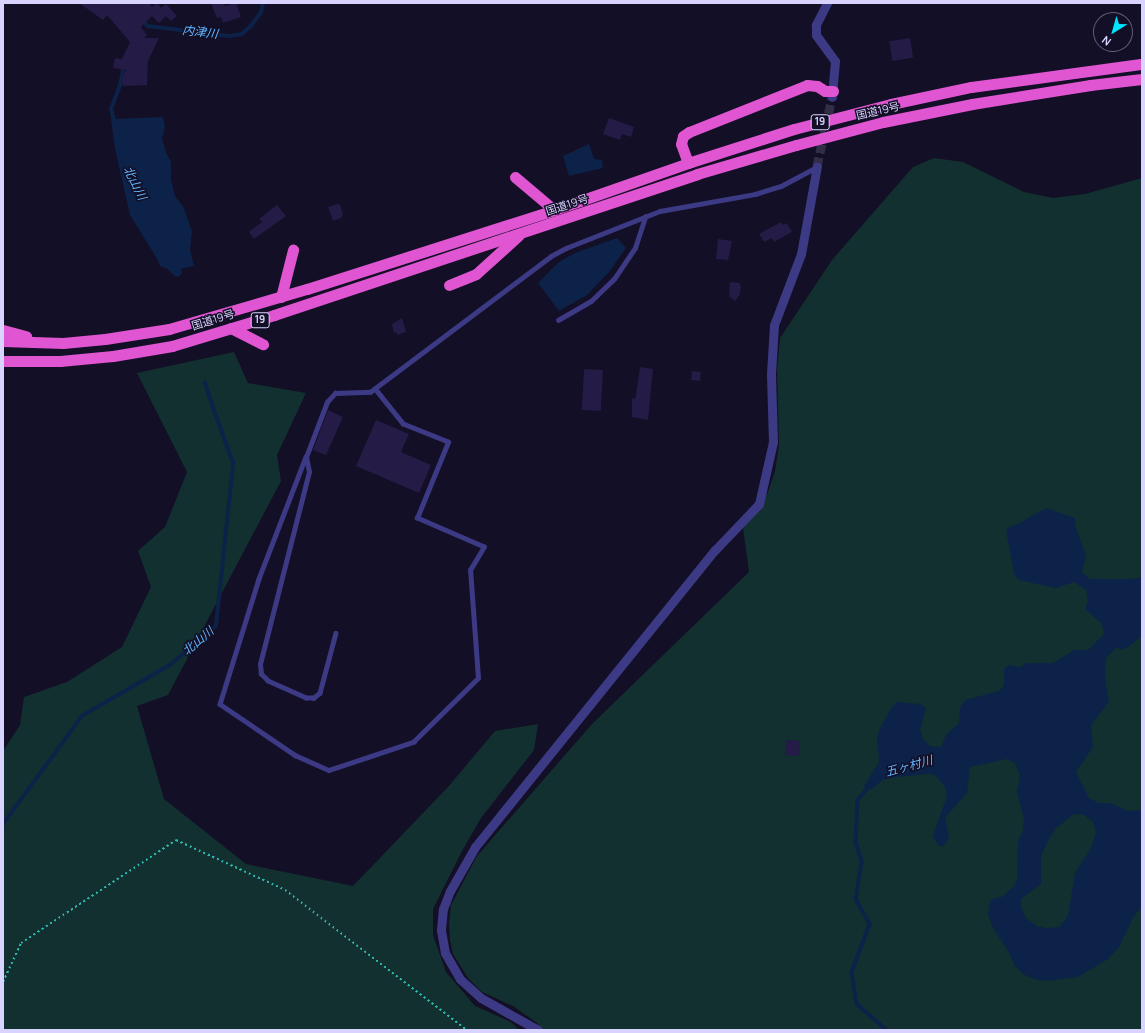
<!DOCTYPE html>
<html>
<head>
<meta charset="utf-8">
<style>
  body { margin:0 }
  #map { position:relative; width:1145px; height:1033px; overflow:hidden; background:#130f26; font-family:Manrope,"Noto Sans JP",sans-serif }
  div>[style] { position:absolute }
  .green>* { inset:0; background:#12302f }
  .water>* { inset:0; background:#0c2248 }
  .stream>* { height:3.5px; margin:-1.75px; padding:0 1.75px; transform-origin:1.75px; border-radius:1.75px; background:#0c2248 }
  .building>* { inset:0; background:#241b47; transform-origin:0 0 }
  .minor-tunnel>* { height:9px; margin-top:-4.5px; transform-origin:0; background:repeating-linear-gradient(90deg,#312d47 0 9px,transparent 0 13.5px) }
  .path>* { height:2px; margin-top:-1px; transform-origin:0; background:repeating-linear-gradient(90deg,#2fb8b0 0 2px,transparent 0 5px) }
  .service>* { height:4.5px; margin:-2.25px; padding:0 2.25px; transform-origin:2.25px; border-radius:2.25px; background:#3d3a85 }
  .minor>* { height:9px; margin:-4.5px; padding:0 4.5px; transform-origin:4.5px; border-radius:4.5px; background:#3d3a85 }
  .trunk>* { height:11px; margin:-5.5px; padding:0 5.5px; transform-origin:5.5px; border-radius:5.5px; background:#e055d1 }
  span { translate:-50% -50%; white-space:nowrap; text-align:center; line-height:1.15; -webkit-text-stroke:3px #130f26; paint-order:stroke }
  .shield-label span { padding:1px 3px; background:#130f26; border:1px solid; border-radius:3px; -webkit-text-stroke-width:0 }
  .shield-label { font-size:10px; color:#d9d4ff; font-weight:700 }
  .street-label { font-size:11px; color:#d9d4ff }
  .water-label { font-size:12px; color:#62b6ff; font-style:italic }
  .frame { position:absolute; inset:0; border:4px solid #d9d4ff; pointer-events:none }
  .north { position:absolute; left:1093px; top:12px; width:40px; height:40px; box-sizing:border-box; background:#130f26; border:1px solid #625e7d; border-radius:50%; rotate:217deg; font-size:11px; font-weight:700; line-height:16px; text-align:center; color:#d9d4ff }
  .north::after { content:''; display:block; margin:auto; width:14px; height:18px; background:#00e5ff; clip-path:polygon(50% 0,100% 100%,50% 72%,0 100%) }
</style>
</head>
<body>
<div id="map">
  <div class="green">
    <div style="clip-path:polygon(934px 158px,963px 162px,1024px 192px,1053px 198px,1085px 194px,1142px 178px,1142px 1030px,543px 1030px,537px 1023px,513px 1006px,482px 992px,468px 978px,453px 954px,450px 940px,449px 924px,451px 905px,477px 856px,592px 724px,749px 572px,743px 528px,758px 510px,768px 492px,775px 471px,779px 445px,777px 369px,780px 338px,832px 260px,913px 167px)"></div>
    <div style="clip-path:polygon(234px 352px,248px 383px,306px 393px,277px 455px,281px 481px,168px 695px,137px 706px,164px 799px,246px 864px,353px 886px,448px 787px,495px 731px,538px 724px,534px 750px,481px 818px,462px 851px,433px 909px,433px 935px,446px 972px,475px 1006px,511px 1022px,519px 1030px,3px 1030px,3px 751px,20px 725px,24px 697px,67px 682px,122px 647px,151px 587px,138px 551px,165px 527px,187px 472px,137px 373px)"></div>
  </div>
  <div class="water">
    <div style="clip-path:polygon(163px 117px,165px 126px,162px 139px,166px 152px,171px 162px,171px 180px,175px 196px,184px 208px,192px 232px,190px 250px,194px 266px,181px 269px,182px 273px,179px 277px,175px 276px,166px 268px,160px 266px,156px 257px,130px 215px,115px 149px,111px 119px)"></div>
    <div style="clip-path:polygon(589px 144px,594px 159px,602px 160px,603px 168px,569px 176px,563px 156px)"></div>
    <div style="clip-path:polygon(617px 238px,626px 248px,609px 272px,587px 295px,559px 311px,538px 283px,559px 262px,575px 253px)"></div>
    <div style="clip-path:polygon(evenodd,1046px 508px,1075px 518px,1075px 525px,1086px 556px,1082px 572px,1090px 579px,1131px 579px,1142px 577px,1142px 635px,1134px 643px,1122px 650px,1117px 647px,1106px 658px,1105px 678px,1109px 702px,1091px 725px,1093px 747px,1076px 772px,1089px 798px,1099px 803px,1111px 803px,1128px 811px,1142px 810px,1142px 907px,1134px 916px,1119px 947px,1108px 959px,1078px 977px,1048px 981px,1034px 979px,1023px 974px,1015px 966px,1008px 951px,993px 928px,988px 914px,990px 902px,994px 898px,1002px 897px,1015px 885px,1017px 879px,1018px 840px,1023px 831px,1024px 819px,1017px 792px,1020px 775px,1015px 763px,1007px 759px,970px 767px,967px 793px,945px 818px,949px 838px,943px 847px,938px 845px,933px 836px,947px 796px,945px 787px,935px 775px,928px 774px,896px 777px,882px 780px,871px 790px,864px 786px,879px 762px,877px 738px,879px 730px,891px 708px,897px 702px,920px 704px,926px 708px,920px 730px,923px 739px,930px 746px,941px 747px,946px 735px,959px 723px,960px 708px,965px 700px,999px 691px,1004px 685px,1004px 669px,1009px 665px,1020px 667px,1027px 663px,1053px 663px,1074px 650px,1088px 650px,1104px 634px,1102px 624px,1085px 609px,1088px 601px,1086px 590px,1074px 582px,1056px 588px,1019px 580px,1014px 574px,1006px 530px,1009px 527px,1018px 524px,1046px 508px,1074px 814px,1084px 815px,1093px 822px,1096px 833px,1091px 848px,1075px 873px,1068px 916px,1059px 927px,1047px 928px,1037px 926px,1026px 918px,1021px 907px,1021px 899px,1041px 884px,1041px 856px,1049px 839px,1056px 828px,1074px 814px)"></div>
  </div>
  <div class="stream">
    <div style="left:143px;top:20px;width:8px;rotate:50deg"></div>
    <div style="left:148px;top:26px;width:83px;rotate:7deg"></div>
    <div style="left:230px;top:36px;width:12px;rotate:-9deg"></div>
    <div style="left:242px;top:34px;width:12px;rotate:-42deg"></div>
    <div style="left:251px;top:26px;width:17px;rotate:-54deg"></div>
    <div style="left:261px;top:12px;width:9px;rotate:-77deg"></div>
    <div style="left:114px;top:121px;width:12px;rotate:-104deg"></div>
    <div style="left:111px;top:109px;width:25px;rotate:-69deg"></div>
    <div style="left:120px;top:86px;width:20px;rotate:-79deg"></div>
    <div style="left:871px;top:785px;width:20px;rotate:131deg"></div>
    <div style="left:858px;top:800px;width:42px;rotate:92.7deg"></div>
    <div style="left:856px;top:842px;width:21px;rotate:73deg"></div>
    <div style="left:862px;top:862px;width:37px;rotate:99deg"></div>
    <div style="left:856px;top:899px;width:29px;rotate:61deg"></div>
    <div style="left:870px;top:924px;width:52px;rotate:110.2deg"></div>
    <div style="left:852px;top:973px;width:31px;rotate:81deg"></div>
    <div style="left:857px;top:1004px;width:40px;rotate:41deg"></div>
    <div style="left:3px;top:824px;width:134px;rotate:-53.8deg"></div>
    <div style="left:82px;top:716px;width:102px;rotate:-30.1deg"></div>
    <div style="left:170px;top:665px;width:60px;rotate:-40.3deg"></div>
    <div style="left:216px;top:626px;width:164px;rotate:-84deg"></div>
    <div style="left:233px;top:463px;width:59px;rotate:-110deg"></div>
    <div style="left:213px;top:408px;width:26px;rotate:-108deg"></div>
  </div>
  <div class="building">
    <div style="clip-path:polygon(79px 3px,149px 3px,152px 7px,157px 3px,161px 8px,166px 4px,177px 16px,171px 21px,166px 16px,159px 23px,152px 16px,141px 27px,147px 35px,144px 38px,159px 38px,148px 61px,147px 85px,123px 86px,122px 79px,126px 70px,113px 68px,115px 58px,122px 59px,130px 42px,107px 15px,103px 20px)"></div>
    <div style="clip-path:polygon(211px 3px,224px 3px,225px 6px,236px 3px,241px 17px,223px 23px,221px 17px,217px 18px)"></div>
    <div style="left:910px;top:38px;width:20px;height:21px;rotate:81deg"></div>
    <div style="clip-path:polygon(609px 118px,634px 127px,631px 137px,622px 134px,620px 140px,603px 134px)"></div>
    <div style="clip-path:polygon(338px 204px,340px 205px,343px 214px,341px 218px,333px 221px,328px 207px)"></div>
    <div style="clip-path:polygon(277px 205px,286px 216px,254px 239px,249px 232px,262px 222px,259px 219px)"></div>
    <div style="clip-path:polygon(781px 222px,783px 225px,787px 223px,792px 232px,774px 242px,772px 238px,764px 242px,759px 234px)"></div>
    <div style="clip-path:polygon(718px 239px,732px 241px,728px 260px,716px 259px)"></div>
    <div style="clip-path:polygon(730px 282px,740px 283px,740px 286px,741px 286px,740px 294px,735px 301px,729px 296px)"></div>
    <div style="clip-path:polygon(402px 318px,406px 332px,397px 335px,396px 332px,394px 333px,392px 324px)"></div>
    <div style="clip-path:polygon(640px 367px,653px 369px,648px 420px,632px 417px,632px 398px,635px 399px,636px 395px)"></div>
    <div style="left:584px;top:369px;width:19px;height:41px;rotate:3deg"></div>
    <div style="left:692px;top:371px;width:9px;height:9px;rotate:6deg"></div>
    <div style="clip-path:polygon(328px 410px,343px 417px,326px 455px,313px 450px)"></div>
    <div style="clip-path:polygon(376px 420px,409px 434px,401px 452px,431px 465px,419px 493px,356px 466px)"></div>
    <div style="left:786px;top:740px;width:14px;height:15px;rotate:4deg"></div>
  </div>
  <div class="minor-tunnel">
    <div style="left:817px;top:166px;width:71px;rotate:-77.7deg"></div>
  </div>
  <div class="path">
    <div style="left:3px;top:982px;width:43px;rotate:-65.2deg"></div>
    <div style="left:21px;top:943px;width:186px;rotate:-33.6deg"></div>
    <div style="left:176px;top:840px;width:120px;rotate:24.6deg"></div>
    <div style="left:285px;top:890px;width:230px;rotate:37.6deg"></div>
  </div>
  <div class="service">
    <div style="left:558px;top:320px;width:38px;rotate:-30deg"></div>
    <div style="left:591px;top:301px;width:32px;rotate:-44deg"></div>
    <div style="left:614px;top:279px;width:37px;rotate:-56deg"></div>
    <div style="left:635px;top:248px;width:33px;rotate:-72deg"></div>
    <div style="left:306px;top:457px;width:131px;rotate:111.1deg"></div>
    <div style="left:259px;top:579px;width:131px;rotate:107.3deg"></div>
    <div style="left:220px;top:704px;width:91px;rotate:34.2deg"></div>
    <div style="left:295px;top:755px;width:37px;rotate:24deg"></div>
    <div style="left:329px;top:770px;width:89px;rotate:-18.4deg"></div>
    <div style="left:413px;top:742px;width:91px;rotate:-44.6deg"></div>
    <div style="left:478px;top:678px;width:108px;rotate:-94.2deg"></div>
    <div style="left:470px;top:570px;width:27px;rotate:-59deg"></div>
    <div style="left:484px;top:547px;width:73px;rotate:-156.6deg"></div>
    <div style="left:417px;top:518px;width:82px;rotate:-67.8deg"></div>
    <div style="left:448px;top:442px;width:48px;rotate:-158.2deg"></div>
    <div style="left:403px;top:424px;width:45px;rotate:-128.7deg"></div>
    <div style="left:336px;top:633px;width:62px;rotate:104.9deg"></div>
    <div style="left:320px;top:693px;width:8px;rotate:140deg"></div>
    <div style="left:314px;top:698px;width:8px;rotate:180deg"></div>
    <div style="left:306px;top:698px;width:42px;rotate:-155.9deg"></div>
    <div style="left:268px;top:681px;width:10px;rotate:-135deg"></div>
    <div style="left:261px;top:674px;width:10px;rotate:-96deg"></div>
    <div style="left:260px;top:664px;width:198px;rotate:-75.7deg"></div>
    <div style="left:309px;top:472px;width:15px;rotate:-101deg"></div>
    <div style="left:306px;top:457px;width:59px;rotate:-69.1deg"></div>
    <div style="left:327px;top:402px;width:12px;rotate:-48deg"></div>
    <div style="left:335px;top:393px;width:35px;rotate:-2deg"></div>
    <div style="left:370px;top:392px;width:226px;rotate:-36.9deg"></div>
    <div style="left:551px;top:256px;width:17px;rotate:-28deg"></div>
    <div style="left:566px;top:248px;width:101px;rotate:-21.5deg"></div>
    <div style="left:660px;top:211px;width:97px;rotate:-10.1deg"></div>
    <div style="left:755px;top:194px;width:27px;rotate:-17deg"></div>
    <div style="left:781px;top:186px;width:40px;rotate:-28deg"></div>
  </div>
  <div class="minor">
    <div style="left:827px;top:3px;width:25px;rotate:117deg"></div>
    <div style="left:816px;top:25px;width:10px;rotate:90deg"></div>
    <div style="left:816px;top:35px;width:32px;rotate:54deg"></div>
    <div style="left:835px;top:61px;width:36px;rotate:95deg"></div>
    <div style="left:538px;top:1030px;width:65px;rotate:-150.7deg"></div>
    <div style="left:481px;top:998px;width:28px;rotate:-138deg"></div>
    <div style="left:460px;top:979px;width:30px;rotate:-120deg"></div>
    <div style="left:445px;top:953px;width:23px;rotate:-100deg"></div>
    <div style="left:441px;top:930px;width:21px;rotate:-85deg"></div>
    <div style="left:443px;top:909px;width:19px;rotate:-69deg"></div>
    <div style="left:450px;top:891px;width:51px;rotate:-60.4deg"></div>
    <div style="left:475px;top:847px;width:382px;rotate:-51.1deg"></div>
    <div style="left:715px;top:550px;width:64px;rotate:-46.3deg"></div>
    <div style="left:759px;top:504px;width:64px;rotate:-77.3deg"></div>
    <div style="left:773px;top:442px;width:68px;rotate:-91.7deg"></div>
    <div style="left:771px;top:374px;width:49px;rotate:-86.5deg"></div>
    <div style="left:774px;top:325px;width:76px;rotate:-69.2deg"></div>
    <div style="left:801px;top:254px;width:89px;rotate:-79.7deg"></div>
  </div>
  <div class="trunk">
    <div style="left:688px;top:163px;width:20px;rotate:-110deg"></div>
    <div style="left:681px;top:144px;width:8px;rotate:-76deg"></div>
    <div style="left:683px;top:136px;width:7px;rotate:-34deg"></div>
    <div style="left:689px;top:132px;width:127px;rotate:-21.7deg"></div>
    <div style="left:807px;top:85px;width:10px;rotate:6deg"></div>
    <div style="left:817px;top:86px;width:9px;rotate:32deg"></div>
    <div style="left:825px;top:91px;width:8px"></div>
    <div style="left:515px;top:177px;width:51px;rotate:40.2deg"></div>
    <div style="left:449px;top:285px;width:29px;rotate:-22deg"></div>
    <div style="left:476px;top:274px;width:57px;rotate:-42.1deg"></div>
    <div style="left:281px;top:297px;width:49px;rotate:-75.7deg"></div>
    <div style="left:231px;top:328px;width:36px;rotate:27deg"></div>
    <div style="left:3px;top:330px;width:24px;rotate:15deg"></div>
    <div style="left:3px;top:341px;width:60px;rotate:1.9deg"></div>
    <div style="left:63px;top:343px;width:42px;rotate:-5.4deg"></div>
    <div style="left:105px;top:339px;width:65px;rotate:-8.9deg"></div>
    <div style="left:169px;top:329px;width:144px;rotate:-16.2deg"></div>
    <div style="left:307px;top:289px;width:259px;rotate:-17.7deg"></div>
    <div style="left:554px;top:210px;width:145px;rotate:-19.3deg"></div>
    <div style="left:691px;top:162px;width:108px;rotate:-17.8deg"></div>
    <div style="left:794px;top:129px;width:100px;rotate:-14.5deg"></div>
    <div style="left:891px;top:104px;width:82px;rotate:-12deg"></div>
    <div style="left:971px;top:87px;width:173px;rotate:-7.7deg"></div>
    <div style="left:3px;top:361px;width:57px"></div>
    <div style="left:60px;top:361px;width:53px;rotate:-5.4deg"></div>
    <div style="left:113px;top:356px;width:60px;rotate:-9.6deg"></div>
    <div style="left:172px;top:346px;width:107px;rotate:-16.9deg"></div>
    <div style="left:274px;top:315px;width:446px;rotate:-18.4deg"></div>
    <div style="left:697px;top:174px;width:103px;rotate:-16.3deg"></div>
    <div style="left:796px;top:145px;width:90px;rotate:-14.8deg"></div>
    <div style="left:883px;top:122px;width:91px;rotate:-11.4deg"></div>
    <div style="left:972px;top:104px;width:120px;rotate:-9.1deg"></div>
    <div style="left:1090px;top:85px;width:52px;rotate:-6.6deg"></div>
  </div>
  <div class="shield-label">
    <span style="left:820px;top:122px">19</span>
    <span style="left:260px;top:320px">19</span>
  </div>
  <div class="street-label">
    <span style="left:878px;top:111px;rotate:-13deg">国道19号</span>
    <span style="left:567px;top:205px;rotate:-18deg">国道19号</span>
    <span style="left:213px;top:320px;rotate:-17deg">国道19号</span>
  </div>
  <div class="water-label">
    <span style="left:200px;top:32px;rotate:7deg">内津川</span>
    <span style="left:135px;top:183px;rotate:63deg">北山川</span>
    <span style="left:198px;top:641px;rotate:-40deg">北山川</span>
    <span style="left:909px;top:766px;rotate:-15deg">五ヶ村川</span>
  </div>
  <div class="frame"></div>
  <div class="north">N</div>
</div>
</body>
</html>
